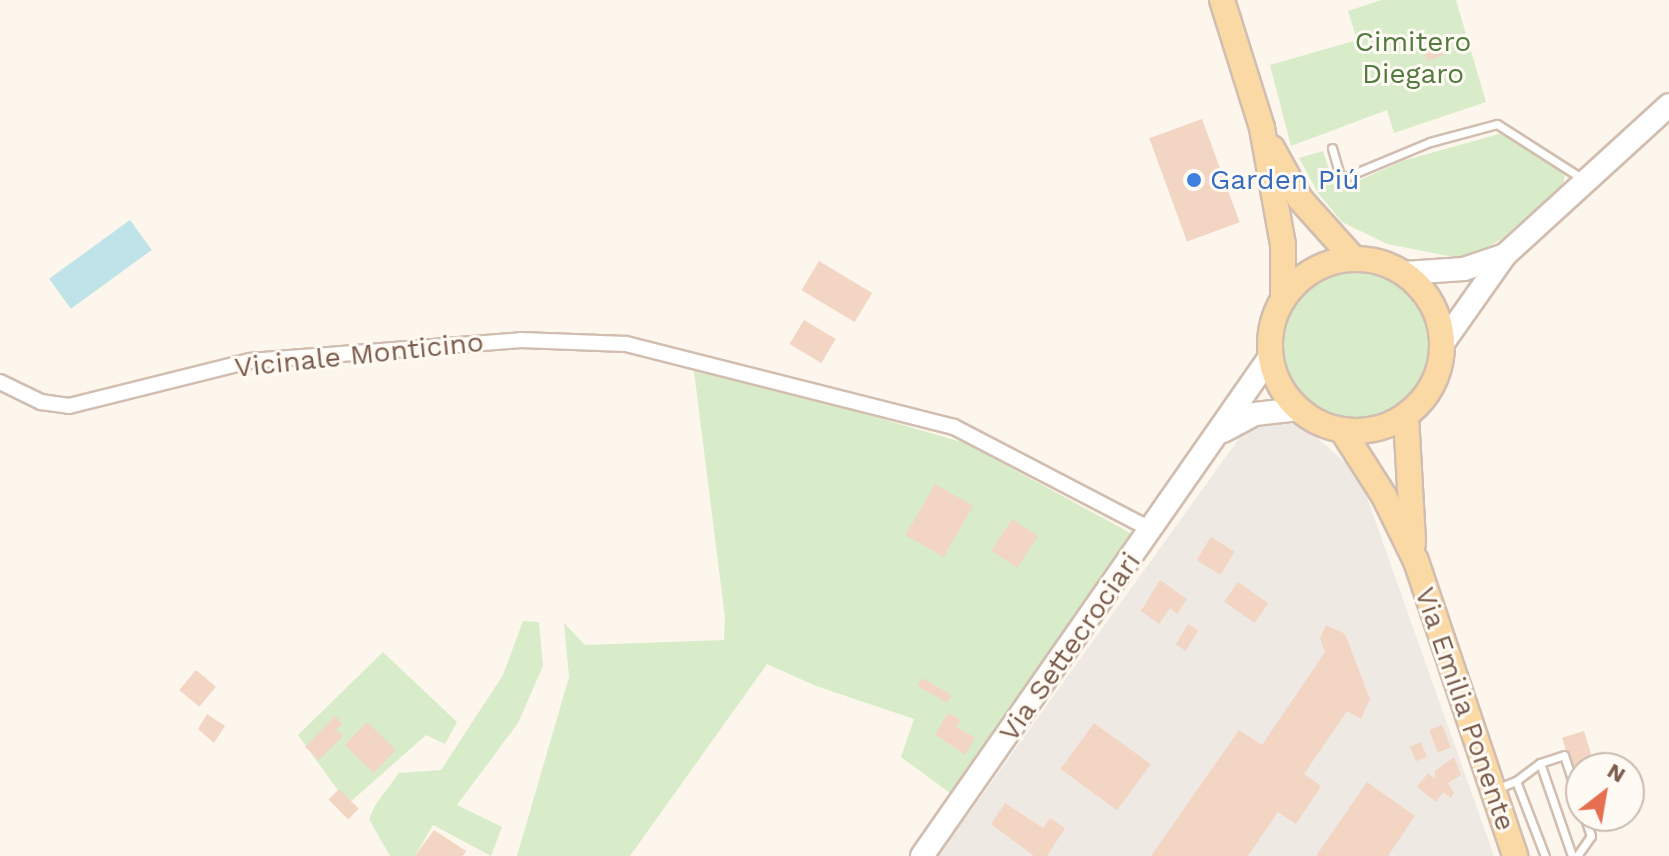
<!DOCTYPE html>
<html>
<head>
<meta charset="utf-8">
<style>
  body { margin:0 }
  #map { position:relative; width:1669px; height:856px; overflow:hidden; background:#fdf6ec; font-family:"Work Sans",sans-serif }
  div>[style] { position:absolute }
  .industrial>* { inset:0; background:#efe9e4 }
  .green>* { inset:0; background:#d8ecc9 }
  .round { border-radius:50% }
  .water>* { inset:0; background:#bfe3e8; transform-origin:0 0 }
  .building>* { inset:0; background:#f3d5c3; transform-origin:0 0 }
  .roads { filter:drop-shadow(2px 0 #d1beb0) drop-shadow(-2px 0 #d1beb0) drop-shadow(0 2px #d1beb0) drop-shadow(0 -2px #d1beb0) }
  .lane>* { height:7px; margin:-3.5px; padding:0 3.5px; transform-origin:3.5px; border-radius:3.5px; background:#fff }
  .street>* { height:14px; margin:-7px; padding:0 7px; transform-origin:7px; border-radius:7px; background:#fff }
  .secondary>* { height:22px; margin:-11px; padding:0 11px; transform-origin:11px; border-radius:11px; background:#fff }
  .primary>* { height:24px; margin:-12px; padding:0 12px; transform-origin:12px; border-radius:12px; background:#fbd9a5 }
  .primary>.ring { margin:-12px; padding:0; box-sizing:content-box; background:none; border:24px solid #fbd9a5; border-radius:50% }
  .dots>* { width:22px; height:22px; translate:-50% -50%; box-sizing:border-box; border:4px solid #fffaf3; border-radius:50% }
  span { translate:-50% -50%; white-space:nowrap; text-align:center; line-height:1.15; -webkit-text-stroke:6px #fffaf3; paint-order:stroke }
  .park-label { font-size:28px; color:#537a41 }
  .shop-label { font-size:28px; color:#366cbe }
  .left { translate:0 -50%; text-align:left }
  .street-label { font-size:28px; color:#7a5c4d }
  .north { position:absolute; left:1565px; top:752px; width:80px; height:80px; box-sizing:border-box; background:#fffaf3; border:2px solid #cabbb1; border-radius:50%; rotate:31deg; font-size:22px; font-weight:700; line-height:32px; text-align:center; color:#7a5c4d }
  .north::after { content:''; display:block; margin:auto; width:28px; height:36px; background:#e76f51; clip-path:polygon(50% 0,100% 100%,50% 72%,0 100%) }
</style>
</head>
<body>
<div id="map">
  <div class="industrial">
    <div style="clip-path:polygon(1278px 421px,1304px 426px,1359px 475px,1494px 856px,938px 856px,1243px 433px)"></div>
  </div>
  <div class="green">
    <div style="clip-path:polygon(1381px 0,1456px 0,1486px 102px,1394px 133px,1387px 110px,1291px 146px,1270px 65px,1357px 40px,1348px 11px)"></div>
    <div style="clip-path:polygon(1499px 134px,1527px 143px,1565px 170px,1564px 183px,1502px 239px,1464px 259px,1387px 244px,1342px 222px,1318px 193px,1299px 158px,1323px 151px,1336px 191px,1402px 161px)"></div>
    <div class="round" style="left:1282px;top:270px;width:148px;height:148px"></div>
    <div style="clip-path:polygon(693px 364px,965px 443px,1136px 536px,954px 796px,901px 757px,914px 719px,816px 686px,767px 664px,630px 856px,517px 856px,569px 677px,564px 623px,585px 645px,724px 640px,725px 617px)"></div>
    <div style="clip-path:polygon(523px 621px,539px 622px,543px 666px,518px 723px,457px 805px,502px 827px,491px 856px,433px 825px,415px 856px,390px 856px,369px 819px,376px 804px,399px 773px,441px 770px,503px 675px)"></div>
    <div style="clip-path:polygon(383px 652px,457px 722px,445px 744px,426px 735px,348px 804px,298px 735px)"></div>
  </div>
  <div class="water">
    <div style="left:130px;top:220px;width:37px;height:100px;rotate:54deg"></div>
  </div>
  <div class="building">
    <div style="left:1438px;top:41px;width:15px;height:17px;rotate:70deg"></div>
    <div style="left:1202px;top:119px;width:110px;height:56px;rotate:70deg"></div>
    <div style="left:819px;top:261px;width:62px;height:34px;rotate:31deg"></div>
    <div style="left:804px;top:320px;width:37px;height:28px;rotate:31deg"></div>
    <div style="left:935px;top:484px;width:44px;height:59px;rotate:30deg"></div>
    <div style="left:1012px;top:519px;width:31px;height:38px;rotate:33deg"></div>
    <div style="left:1211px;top:537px;width:28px;height:27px;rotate:32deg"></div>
    <div style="clip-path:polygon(1160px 580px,1187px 599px,1177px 614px,1170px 608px,1159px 624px,1141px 611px)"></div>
    <div style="left:1238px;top:582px;width:37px;height:24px;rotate:35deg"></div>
    <div style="left:1188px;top:624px;width:12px;height:24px;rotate:31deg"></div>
    <div style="clip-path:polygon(1326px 625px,1345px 634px,1370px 699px,1361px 719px,1347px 711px,1304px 774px,1321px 786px,1296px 824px,1278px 812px,1248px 856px,1151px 856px,1239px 730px,1262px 745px,1325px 652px,1320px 638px)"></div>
    <div style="left:196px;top:670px;width:26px;height:26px;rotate:40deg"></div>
    <div style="left:922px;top:678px;width:34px;height:9px;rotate:30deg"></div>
    <div style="clip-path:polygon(948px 713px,961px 720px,956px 727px,975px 738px,965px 755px,935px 734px)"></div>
    <div style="clip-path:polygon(207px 714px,225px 726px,214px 743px,198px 729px)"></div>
    <div style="clip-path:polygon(335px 716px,342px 724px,336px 730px,343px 736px,319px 760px,305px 747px)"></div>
    <div style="left:367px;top:722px;width:40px;height:32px;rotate:44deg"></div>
    <div style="left:1094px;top:723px;width:70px;height:57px;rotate:36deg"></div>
    <div style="left:1442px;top:725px;width:24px;height:14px;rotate:68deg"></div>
    <div style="left:1584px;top:731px;width:34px;height:23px;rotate:73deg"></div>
    <div style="left:1421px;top:742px;width:16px;height:12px;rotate:68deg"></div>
    <div style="clip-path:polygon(1454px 757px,1461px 775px,1448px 783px,1454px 793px,1451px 798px,1443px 792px,1436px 802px,1417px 787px,1428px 773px,1435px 779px,1435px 771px)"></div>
    <div style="clip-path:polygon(1367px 782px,1415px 816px,1388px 856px,1316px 856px)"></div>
    <div style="left:339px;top:789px;width:28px;height:15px;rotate:45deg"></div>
    <div style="clip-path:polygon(1005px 803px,1043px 828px,1050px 818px,1065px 828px,1047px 856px,1034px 856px,991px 824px)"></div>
    <div style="clip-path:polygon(434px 830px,466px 851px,463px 856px,415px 856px)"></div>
  </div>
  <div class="roads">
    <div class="lane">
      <div style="left:1332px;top:148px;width:32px;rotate:74deg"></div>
      <div style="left:1341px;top:179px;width:96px;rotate:-22.6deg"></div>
      <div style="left:1430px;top:142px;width:69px;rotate:-15deg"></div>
      <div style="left:1497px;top:124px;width:102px;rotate:32.6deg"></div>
      <div style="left:1540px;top:763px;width:98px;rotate:71deg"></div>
      <div style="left:1516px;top:781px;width:30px;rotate:-37deg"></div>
      <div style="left:1540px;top:763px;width:25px;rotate:-18deg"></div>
      <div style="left:1564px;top:755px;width:55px;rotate:71.9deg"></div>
      <div style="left:1496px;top:789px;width:22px;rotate:-22deg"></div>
      <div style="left:1516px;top:781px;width:80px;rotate:68.9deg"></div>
      <div style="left:1577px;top:856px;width:24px;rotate:-55deg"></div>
      <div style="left:1591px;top:836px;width:21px;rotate:-109deg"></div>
    </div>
    <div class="street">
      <div style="left:0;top:382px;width:46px;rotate:26deg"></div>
      <div style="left:41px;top:402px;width:28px;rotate:8deg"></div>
      <div style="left:69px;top:406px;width:187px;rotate:-14deg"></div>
      <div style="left:250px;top:361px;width:272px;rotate:-4.4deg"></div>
      <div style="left:521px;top:340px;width:105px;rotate:2.2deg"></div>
      <div style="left:626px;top:344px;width:338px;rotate:14.2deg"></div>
      <div style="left:954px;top:427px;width:223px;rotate:27.5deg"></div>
    </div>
    <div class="secondary">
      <div style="left:1405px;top:273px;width:59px;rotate:-3.9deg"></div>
      <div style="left:1464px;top:269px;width:43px;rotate:-18.9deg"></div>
      <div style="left:1443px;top:343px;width:108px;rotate:-54.8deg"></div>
      <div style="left:1505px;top:255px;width:222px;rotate:-42.4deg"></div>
      <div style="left:1223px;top:431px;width:36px;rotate:-28deg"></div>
      <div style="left:1255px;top:414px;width:44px;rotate:-6.5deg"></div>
      <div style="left:922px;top:856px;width:608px;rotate:-55.11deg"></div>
    </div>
    <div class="primary">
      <div style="left:1222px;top:0;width:134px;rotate:72.6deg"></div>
      <div style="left:1262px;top:128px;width:119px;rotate:79.8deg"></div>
      <div style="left:1283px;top:245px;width:53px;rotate:90deg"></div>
      <div style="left:1272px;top:148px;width:58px;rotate:61.2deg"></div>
      <div style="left:1300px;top:199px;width:79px;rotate:48.1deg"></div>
      <div class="ring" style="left:1270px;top:259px;width:148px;height:148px"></div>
      <div style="left:1406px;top:416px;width:127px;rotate:86.8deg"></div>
      <div style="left:1342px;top:430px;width:78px;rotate:57.5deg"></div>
      <div style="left:1384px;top:496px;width:72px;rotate:63.8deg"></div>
      <div style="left:1416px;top:561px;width:311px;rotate:71.4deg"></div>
    </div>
  </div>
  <div class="dots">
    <div style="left:1194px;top:180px;background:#3f7fe0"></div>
  </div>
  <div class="park-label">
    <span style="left:1413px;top:58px">Cimitero<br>Diegaro</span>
  </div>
  <div class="shop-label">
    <span class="left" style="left:1210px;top:180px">Garden Piú</span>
  </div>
  <div class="street-label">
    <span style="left:359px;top:355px;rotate:-6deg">Vicinale Monticino</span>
    <span style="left:1070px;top:647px;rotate:-55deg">Via Settecrociari</span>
    <span style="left:1465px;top:709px;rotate:71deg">Via Emilia Ponente</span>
  </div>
  <div class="north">N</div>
</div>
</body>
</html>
